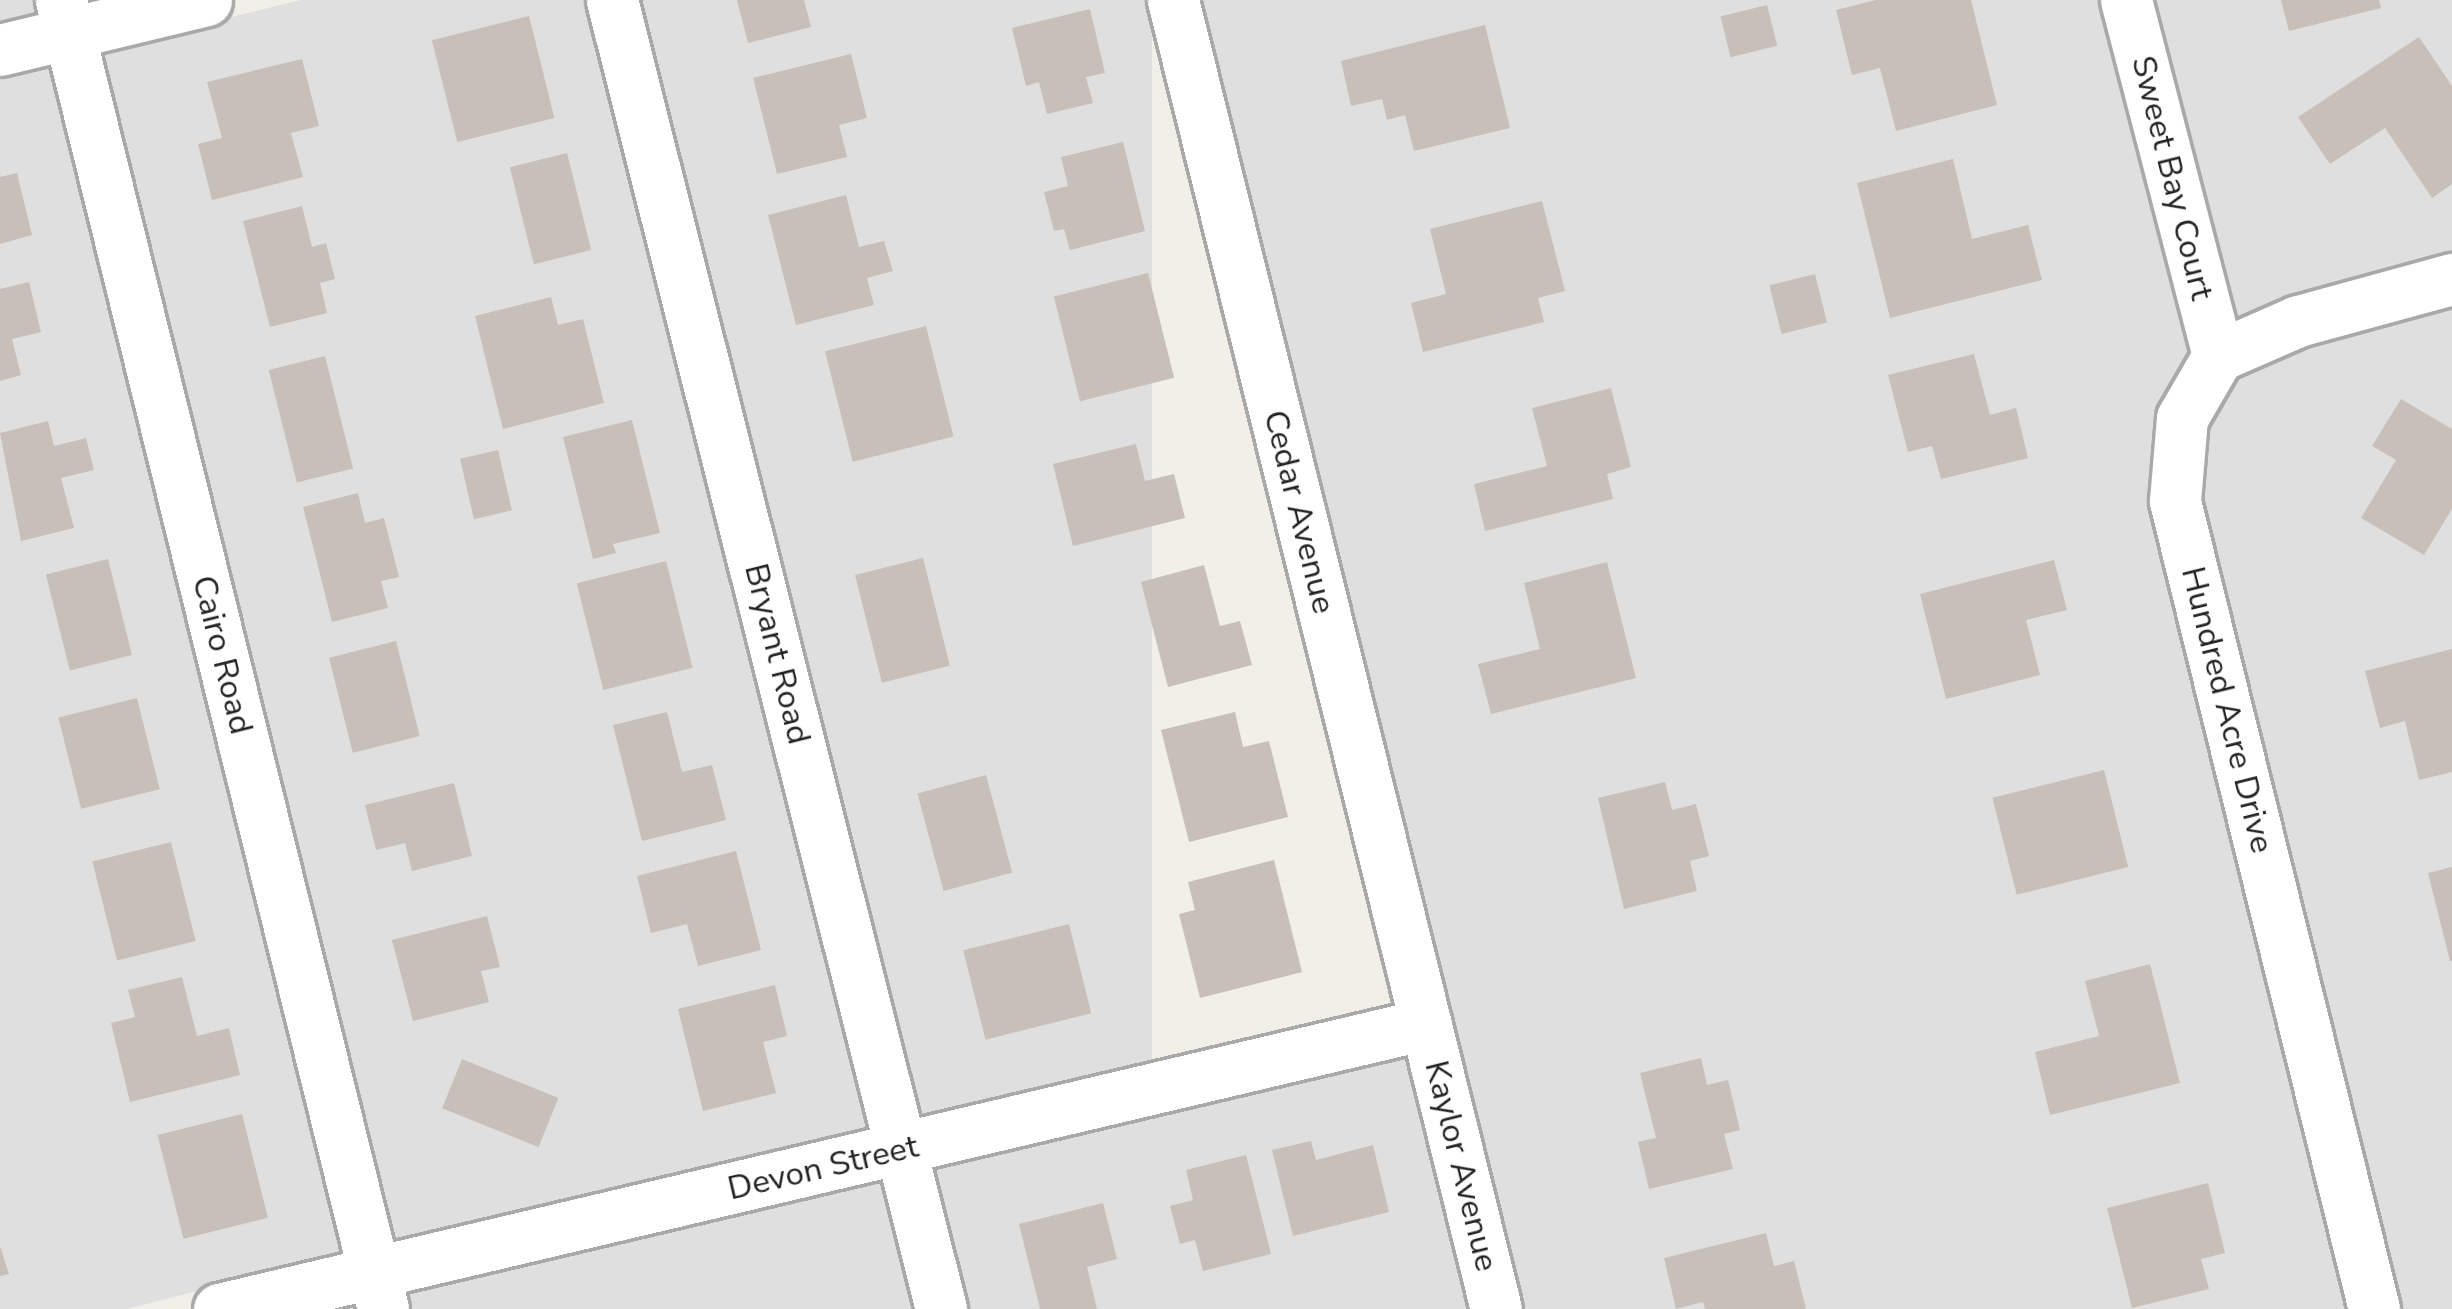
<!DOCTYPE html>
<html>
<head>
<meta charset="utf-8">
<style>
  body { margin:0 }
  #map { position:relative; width:2452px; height:1309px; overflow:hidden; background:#f2efe9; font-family:"Nunito Sans",sans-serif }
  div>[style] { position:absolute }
  .residential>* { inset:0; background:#e0dfdf; transform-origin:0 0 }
  .building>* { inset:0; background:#c7bfb8; transform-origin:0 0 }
  .roads { filter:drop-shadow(3px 0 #a9a9a9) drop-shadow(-3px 0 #a9a9a9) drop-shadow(0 3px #a9a9a9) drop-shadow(0 -3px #a9a9a9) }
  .minor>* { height:51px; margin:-25.5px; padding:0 25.5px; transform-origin:25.5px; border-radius:25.5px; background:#fff }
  span { translate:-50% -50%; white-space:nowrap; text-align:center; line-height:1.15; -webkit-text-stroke:10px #fff; paint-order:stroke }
  .street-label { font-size:33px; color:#222 }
</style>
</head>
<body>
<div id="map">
  <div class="residential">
    <div style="clip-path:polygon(0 0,41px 0,45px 16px,0 27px)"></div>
    <div style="clip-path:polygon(301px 0,591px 0,877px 1132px,388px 1242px,94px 51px)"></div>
    <div style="left:633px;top:0;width:519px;height:1158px"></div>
    <div style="clip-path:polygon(1194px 0,2105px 0,2195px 353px,2165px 404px,2353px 1309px,1516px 1309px)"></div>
    <div style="clip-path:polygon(2147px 0,2452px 0,2452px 255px,2231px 325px)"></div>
    <div style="clip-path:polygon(55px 61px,349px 1252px,127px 1309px,0 1309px,0 74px)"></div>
    <div style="clip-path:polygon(2452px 303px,2452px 1309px,2395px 1309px,2196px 501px,2202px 426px,2231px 376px,2305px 343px)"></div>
    <div style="clip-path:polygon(1411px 1051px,1475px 1309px,962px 1309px,928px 1167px)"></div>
    <div style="clip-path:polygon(889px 1176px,921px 1309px,404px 1309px,399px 1287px)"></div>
  </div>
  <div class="building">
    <div style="clip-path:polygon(737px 0,804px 0,811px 27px,748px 43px)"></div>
    <div style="clip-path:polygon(1876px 0,1971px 0,1997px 105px,1896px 131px,1880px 68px,1852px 75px,1836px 10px)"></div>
    <div style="clip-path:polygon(2281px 0,2379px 0,2381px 8px,2289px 31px)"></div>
    <div style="left:1767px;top:5px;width:42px;height:48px;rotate:76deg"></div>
    <div style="clip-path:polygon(1090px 9px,1105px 73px,1086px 77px,1093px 103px,1047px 114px,1039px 82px,1026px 86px,1012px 28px)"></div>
    <div style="left:529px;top:16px;width:105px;height:100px;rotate:76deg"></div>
    <div style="clip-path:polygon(1485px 25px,1510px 128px,1414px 151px,1405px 115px,1387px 120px,1382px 99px,1351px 106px,1341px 61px)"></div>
    <div style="clip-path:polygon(2419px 37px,2452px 86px,2452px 184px,2432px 198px,2385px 128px,2330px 164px,2298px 117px)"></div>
    <div style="clip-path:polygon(851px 54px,867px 118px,839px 125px,847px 157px,777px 174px,753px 78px)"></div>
    <div style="clip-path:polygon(302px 59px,319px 126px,291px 133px,303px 177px,212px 200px,198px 144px,222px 138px,207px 82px)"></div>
    <div style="clip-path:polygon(1123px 142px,1145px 231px,1070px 250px,1064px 229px,1054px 231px,1044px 192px,1068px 186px,1061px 157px)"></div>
    <div style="left:567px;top:153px;width:100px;height:59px;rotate:76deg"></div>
    <div style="clip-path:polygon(1953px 159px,1972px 239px,2028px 225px,2042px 280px,1890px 318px,1857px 183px)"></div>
    <div style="clip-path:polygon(17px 173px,32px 235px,0 244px,0 177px)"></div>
    <div style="clip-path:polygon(846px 195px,859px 247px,884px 241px,893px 271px,867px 278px,874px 305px,796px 325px,768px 215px)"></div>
    <div style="clip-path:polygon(1542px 201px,1565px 291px,1538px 298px,1544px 322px,1423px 352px,1411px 303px,1446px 294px,1430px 229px)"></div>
    <div style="clip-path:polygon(302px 206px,312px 247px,326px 243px,335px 279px,320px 283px,327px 313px,270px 327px,243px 221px)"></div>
    <div style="left:1148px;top:273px;width:108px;height:97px;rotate:76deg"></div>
    <div style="left:1815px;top:274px;width:50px;height:47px;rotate:76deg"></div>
    <div style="clip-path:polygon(29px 282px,41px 332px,12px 339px,21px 375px,0 381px,0 289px)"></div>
    <div style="clip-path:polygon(551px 297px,558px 325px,583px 319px,604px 403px,503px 429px,475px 316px)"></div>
    <div style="left:926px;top:326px;width:114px;height:104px;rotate:76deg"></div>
    <div style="clip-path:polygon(1974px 354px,1990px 415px,2016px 408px,2028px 458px,1941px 479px,1932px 446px,1908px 452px,1888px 375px)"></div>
    <div style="left:325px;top:356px;width:116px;height:58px;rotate:76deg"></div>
    <div style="clip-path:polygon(1611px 388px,1631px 467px,1607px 474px,1613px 499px,1485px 531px,1474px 484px,1547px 466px,1532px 408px)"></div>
    <div style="clip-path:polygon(2401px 399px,2452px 429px,2452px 509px,2424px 555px,2361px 518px,2396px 460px,2372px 446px)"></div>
    <div style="clip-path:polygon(632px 420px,660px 533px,613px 544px,616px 553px,593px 559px,563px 437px)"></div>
    <div style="clip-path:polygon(48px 421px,54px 446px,86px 438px,94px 470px,61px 478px,74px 528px,21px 541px,0 433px)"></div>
    <div style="clip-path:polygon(1136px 444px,1145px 481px,1174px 474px,1185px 518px,1073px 546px,1053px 464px)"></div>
    <div style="left:498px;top:450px;width:62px;height:39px;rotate:77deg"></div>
    <div style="clip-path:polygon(358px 493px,365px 523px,384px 518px,399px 577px,381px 581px,388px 608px,332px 622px,303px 507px)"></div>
    <div style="left:923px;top:558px;width:111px;height:70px;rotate:76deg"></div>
    <div style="left:108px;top:559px;width:99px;height:64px;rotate:76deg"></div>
    <div style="clip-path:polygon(2054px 560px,2067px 610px,2026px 620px,2040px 675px,1946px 699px,1920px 594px)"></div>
    <div style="left:666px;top:561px;width:110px;height:92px;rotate:76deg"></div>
    <div style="clip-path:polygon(1607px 562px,1636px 678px,1491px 714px,1478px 664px,1540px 649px,1524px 583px)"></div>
    <div style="clip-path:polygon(1204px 565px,1220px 626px,1240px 621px,1252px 665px,1168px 687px,1141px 582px)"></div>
    <div style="left:396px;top:641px;width:98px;height:69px;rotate:76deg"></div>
    <div style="clip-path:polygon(2452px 649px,2452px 772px,2419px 780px,2405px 721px,2380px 728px,2365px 671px)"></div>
    <div style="left:137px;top:698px;width:94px;height:81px;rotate:76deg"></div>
    <div style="clip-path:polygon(667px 712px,682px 772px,712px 765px,726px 820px,642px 841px,613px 725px)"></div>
    <div style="clip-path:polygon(1235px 712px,1243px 747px,1269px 741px,1288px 817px,1189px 842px,1161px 730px)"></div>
    <div style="left:2104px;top:770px;width:100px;height:115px;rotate:76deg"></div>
    <div style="left:986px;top:775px;width:101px;height:71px;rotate:75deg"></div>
    <div style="clip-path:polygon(1665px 782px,1672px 810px,1696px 804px,1709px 856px,1690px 861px,1697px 891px,1624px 909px,1598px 798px)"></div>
    <div style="clip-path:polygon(454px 783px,472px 856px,412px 871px,405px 843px,376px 850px,365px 805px)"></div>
    <div style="left:171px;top:842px;width:102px;height:81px;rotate:76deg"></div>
    <div style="clip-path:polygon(736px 851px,761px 950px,698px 966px,687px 924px,651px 933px,637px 876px)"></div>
    <div style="clip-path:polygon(1274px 860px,1302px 972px,1200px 998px,1179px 914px,1195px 910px,1188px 882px)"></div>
    <div style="clip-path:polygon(2452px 867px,2452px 961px,2450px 961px,2428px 873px)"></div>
    <div style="clip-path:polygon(487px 916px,500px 967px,481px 971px,489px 1002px,413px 1021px,392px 940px)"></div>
    <div style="left:1069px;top:924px;width:92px;height:109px;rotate:76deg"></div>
    <div style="clip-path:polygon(2150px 964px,2180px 1083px,2050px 1115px,2035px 1052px,2099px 1036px,2085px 981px)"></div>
    <div style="clip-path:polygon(182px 977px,197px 1036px,229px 1028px,240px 1075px,130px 1102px,111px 1023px,135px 1017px,128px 990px)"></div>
    <div style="clip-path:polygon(775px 985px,787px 1036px,763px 1042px,776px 1093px,703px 1111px,678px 1009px)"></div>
    <div style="clip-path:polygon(1701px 1058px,1707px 1085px,1728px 1080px,1740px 1130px,1724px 1134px,1733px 1169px,1649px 1189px,1638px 1142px,1656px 1138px,1640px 1073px)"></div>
    <div style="left:462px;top:1059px;width:104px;height:53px;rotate:22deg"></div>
    <div style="left:242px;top:1114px;width:107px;height:87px;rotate:76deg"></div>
    <div style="clip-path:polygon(1311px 1141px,1316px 1160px,1373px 1145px,1389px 1212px,1293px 1236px,1272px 1150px)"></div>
    <div style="clip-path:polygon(1246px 1155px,1271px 1254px,1203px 1271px,1195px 1240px,1180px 1244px,1170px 1206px,1193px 1200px,1186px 1170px)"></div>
    <div style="clip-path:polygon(2208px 1183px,2225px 1253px,2201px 1259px,2209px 1289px,2132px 1308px,2107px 1208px)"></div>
    <div style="clip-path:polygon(1103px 1203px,1117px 1259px,1087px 1267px,1097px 1309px,1040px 1309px,1019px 1224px)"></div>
    <div style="clip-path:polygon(1766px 1233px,1774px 1266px,1794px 1261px,1806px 1309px,1705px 1309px,1703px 1302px,1676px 1309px,1664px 1258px)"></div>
    <div style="clip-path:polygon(0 1246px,9px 1274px,0 1276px)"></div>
  </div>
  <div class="roads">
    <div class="minor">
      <div style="left:61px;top:0;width:1348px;rotate:76.18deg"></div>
      <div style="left:612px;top:0;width:1350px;rotate:75.89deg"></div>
      <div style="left:1173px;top:0;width:1348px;rotate:76.14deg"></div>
      <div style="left:2126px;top:0;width:368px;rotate:75.5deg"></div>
      <div style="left:0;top:50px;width:212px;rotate:-13.6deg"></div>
      <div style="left:219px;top:1309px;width:1240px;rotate:-13.29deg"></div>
      <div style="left:2374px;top:1309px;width:832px;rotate:-103.84deg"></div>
      <div style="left:2175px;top:501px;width:83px;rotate:-85.2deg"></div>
      <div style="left:2182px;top:418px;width:72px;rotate:-59.9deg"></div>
      <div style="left:2218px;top:356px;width:87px;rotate:-23.6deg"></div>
      <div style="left:2298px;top:321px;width:160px;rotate:-15.3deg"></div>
    </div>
  </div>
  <div class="street-label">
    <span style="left:2172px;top:178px;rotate:76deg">Sweet Bay Court</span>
    <span style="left:1299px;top:512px;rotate:76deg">Cedar Avenue</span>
    <span style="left:777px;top:654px;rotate:76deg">Bryant Road</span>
    <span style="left:222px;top:655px;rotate:76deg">Cairo Road</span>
    <span style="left:2227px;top:710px;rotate:76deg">Hundred Acre Drive</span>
    <span style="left:1461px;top:1166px;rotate:76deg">Kaylor Avenue</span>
    <span style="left:823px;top:1168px;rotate:-13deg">Devon Street</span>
  </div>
</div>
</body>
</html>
